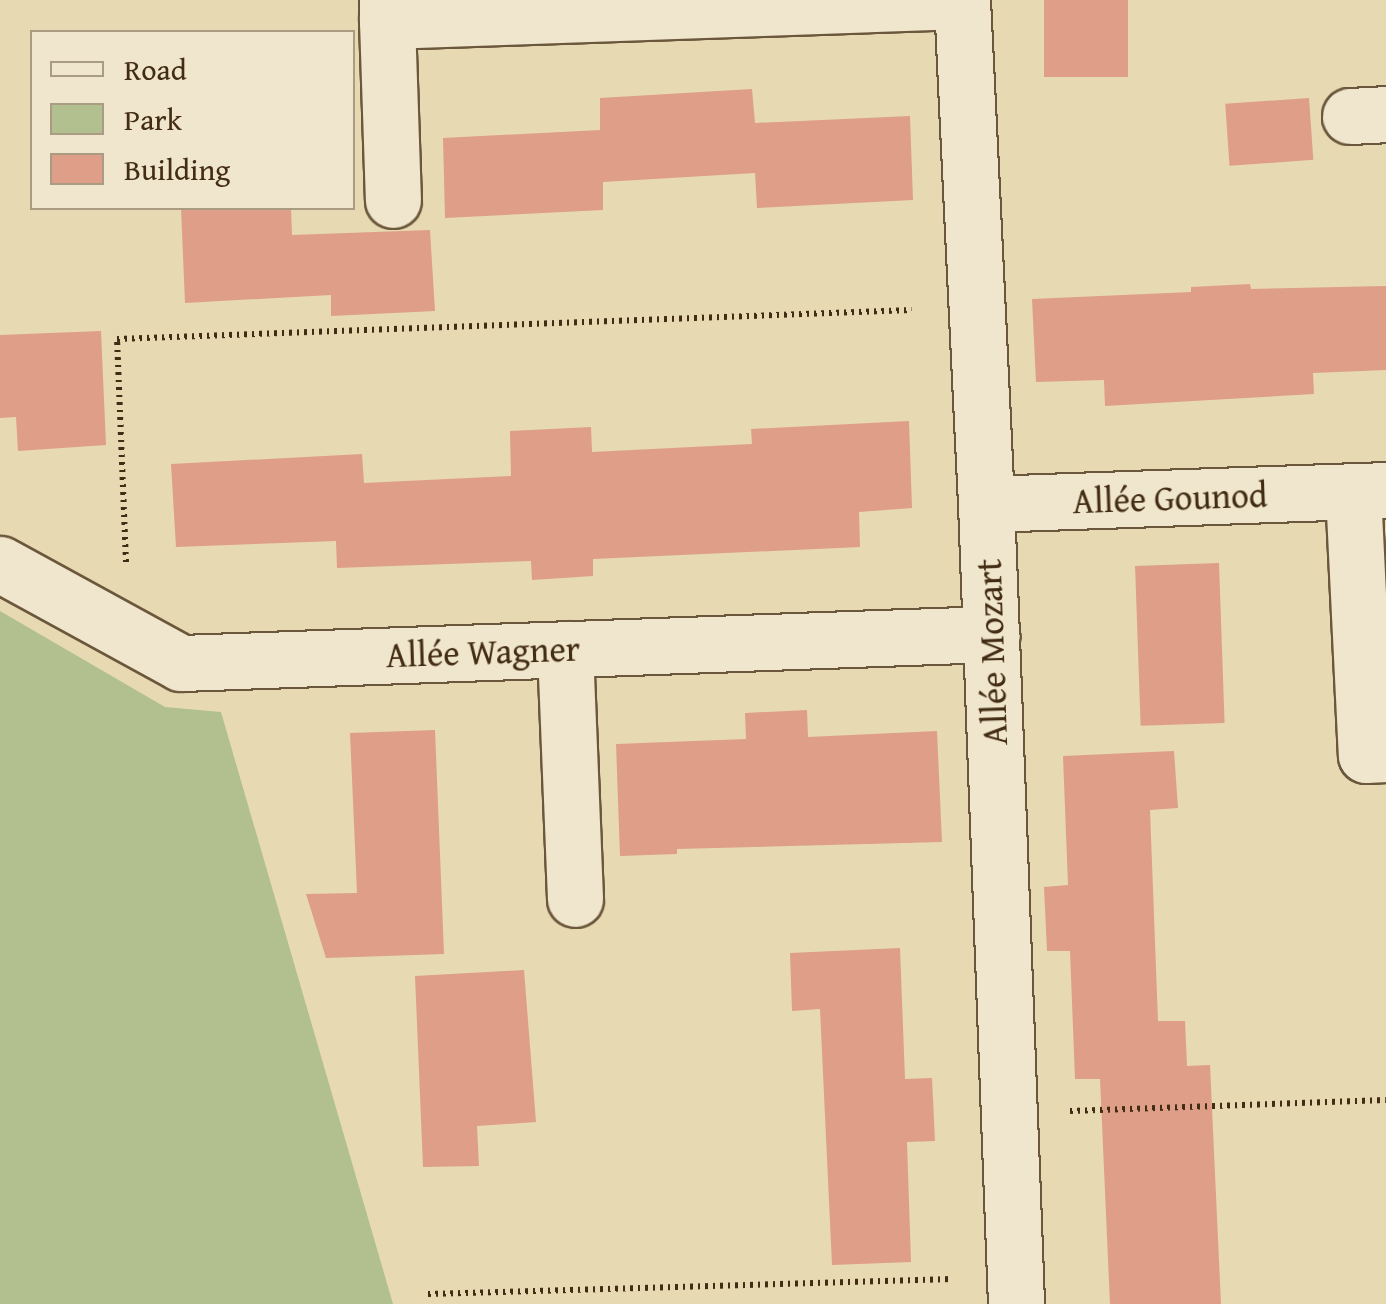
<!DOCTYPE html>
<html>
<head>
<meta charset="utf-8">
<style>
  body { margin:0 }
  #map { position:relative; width:1386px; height:1304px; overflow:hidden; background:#e7d9b2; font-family:"Gentium Book Plus",serif }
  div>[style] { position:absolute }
  .green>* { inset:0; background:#b2c08f }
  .building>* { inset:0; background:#de9e88; transform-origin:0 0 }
  .path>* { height:6px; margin-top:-3px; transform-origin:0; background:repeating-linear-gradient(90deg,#422c13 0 2.5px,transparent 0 7.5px) }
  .roads { filter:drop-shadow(2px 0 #6b573b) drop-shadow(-2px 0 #6b573b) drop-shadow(0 2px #6b573b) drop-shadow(0 -2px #6b573b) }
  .minor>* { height:55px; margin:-27.5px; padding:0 27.5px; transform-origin:27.5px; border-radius:27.5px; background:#efe6cd }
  span { translate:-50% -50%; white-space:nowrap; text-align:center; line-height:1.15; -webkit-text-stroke:8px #efe6cd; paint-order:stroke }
  .street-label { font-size:35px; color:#422c13 }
  .legend { position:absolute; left:30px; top:30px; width:325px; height:180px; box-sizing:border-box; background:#efe6cd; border:2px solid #aa9c83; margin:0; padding:12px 18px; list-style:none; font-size:30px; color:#422c13 }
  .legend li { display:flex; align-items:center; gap:20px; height:50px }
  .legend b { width:50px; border:2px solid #aa9c83 }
</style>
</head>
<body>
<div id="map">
  <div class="green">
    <div style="clip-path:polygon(0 611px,165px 707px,221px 712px,393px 1304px,0 1304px)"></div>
  </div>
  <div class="building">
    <div style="left:1044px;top:0;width:84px;height:77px"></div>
    <div style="clip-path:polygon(752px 89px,755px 123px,910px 116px,913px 200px,757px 208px,755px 173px,603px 182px,603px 210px,445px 218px,443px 138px,600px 130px,600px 98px)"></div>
    <div style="left:1309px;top:98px;width:62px;height:84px;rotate:86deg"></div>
    <div style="clip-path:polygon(181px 208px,291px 208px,292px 235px,430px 230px,435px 311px,331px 316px,331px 295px,185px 303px)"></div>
    <div style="clip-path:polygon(1250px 284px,1251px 289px,1386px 286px,1386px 370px,1313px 373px,1314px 394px,1105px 406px,1104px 380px,1036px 382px,1032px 299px,1191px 292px,1191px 287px)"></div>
    <div style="clip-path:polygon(101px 331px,106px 445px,18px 451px,16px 417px,0 418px,0 335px)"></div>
    <div style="clip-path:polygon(909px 421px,912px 508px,859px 512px,860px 547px,593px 559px,593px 576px,532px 580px,531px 561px,337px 568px,336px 541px,176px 547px,171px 464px,362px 454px,364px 483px,511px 476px,510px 431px,591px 427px,592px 452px,752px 444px,751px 429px)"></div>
    <div style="left:1219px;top:563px;width:160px;height:84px;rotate:88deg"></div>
    <div style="clip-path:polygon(807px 710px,808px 737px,937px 731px,942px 842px,677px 849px,677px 854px,620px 856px,616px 744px,746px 739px,745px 713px)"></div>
    <div style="clip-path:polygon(435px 730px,444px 954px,326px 958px,306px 894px,357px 893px,350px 733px)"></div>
    <div style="clip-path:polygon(1174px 751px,1178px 808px,1150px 810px,1158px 1021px,1185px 1021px,1187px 1066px,1210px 1065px,1221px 1304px,1110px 1304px,1100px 1079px,1075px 1079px,1070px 951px,1047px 951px,1044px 887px,1068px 885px,1063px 756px)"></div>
    <div style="clip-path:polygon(900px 948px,905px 1079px,932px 1078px,935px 1141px,907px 1142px,911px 1262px,832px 1265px,820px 1009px,792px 1011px,790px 953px)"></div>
    <div style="clip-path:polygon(524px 970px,536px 1122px,477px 1126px,479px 1166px,423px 1167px,415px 976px)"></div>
  </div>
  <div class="path">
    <div style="left:126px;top:562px;width:223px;rotate:-92.3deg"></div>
    <div style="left:117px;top:339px;width:795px;rotate:-2.09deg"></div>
    <div style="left:1070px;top:1111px;width:316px;rotate:-2deg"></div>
    <div style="left:428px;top:1294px;width:525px;rotate:-1.64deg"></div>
  </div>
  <div class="roads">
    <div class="minor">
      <div style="left:387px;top:0;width:21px;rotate:90deg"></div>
      <div style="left:387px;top:21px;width:575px;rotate:-1.99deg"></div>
      <div style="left:962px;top:0;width:505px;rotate:87.27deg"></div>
      <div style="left:986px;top:504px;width:801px;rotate:87.85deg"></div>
      <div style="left:387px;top:21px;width:179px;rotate:88.1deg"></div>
      <div style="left:1350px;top:116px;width:36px;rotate:-3deg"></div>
      <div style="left:1353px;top:492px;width:263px;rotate:87.2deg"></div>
      <div style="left:1366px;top:755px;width:20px;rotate:-3deg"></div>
      <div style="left:986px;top:504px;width:400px;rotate:-2deg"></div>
      <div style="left:0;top:564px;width:206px;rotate:28.7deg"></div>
      <div style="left:181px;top:663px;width:811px;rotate:-2.05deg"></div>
      <div style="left:565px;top:649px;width:250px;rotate:87.7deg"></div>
    </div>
  </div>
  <div class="street-label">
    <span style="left:1170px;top:498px;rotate:-2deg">Allée Gounod</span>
    <span style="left:483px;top:652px;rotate:-2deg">Allée Wagner</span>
    <span style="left:992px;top:652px;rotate:-92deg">Allée Mozart</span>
  </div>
  <ul class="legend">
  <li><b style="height:12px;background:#efe6cd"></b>Road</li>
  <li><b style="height:28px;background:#b2c08f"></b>Park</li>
  <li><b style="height:28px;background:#de9e88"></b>Building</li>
  </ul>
</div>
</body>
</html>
